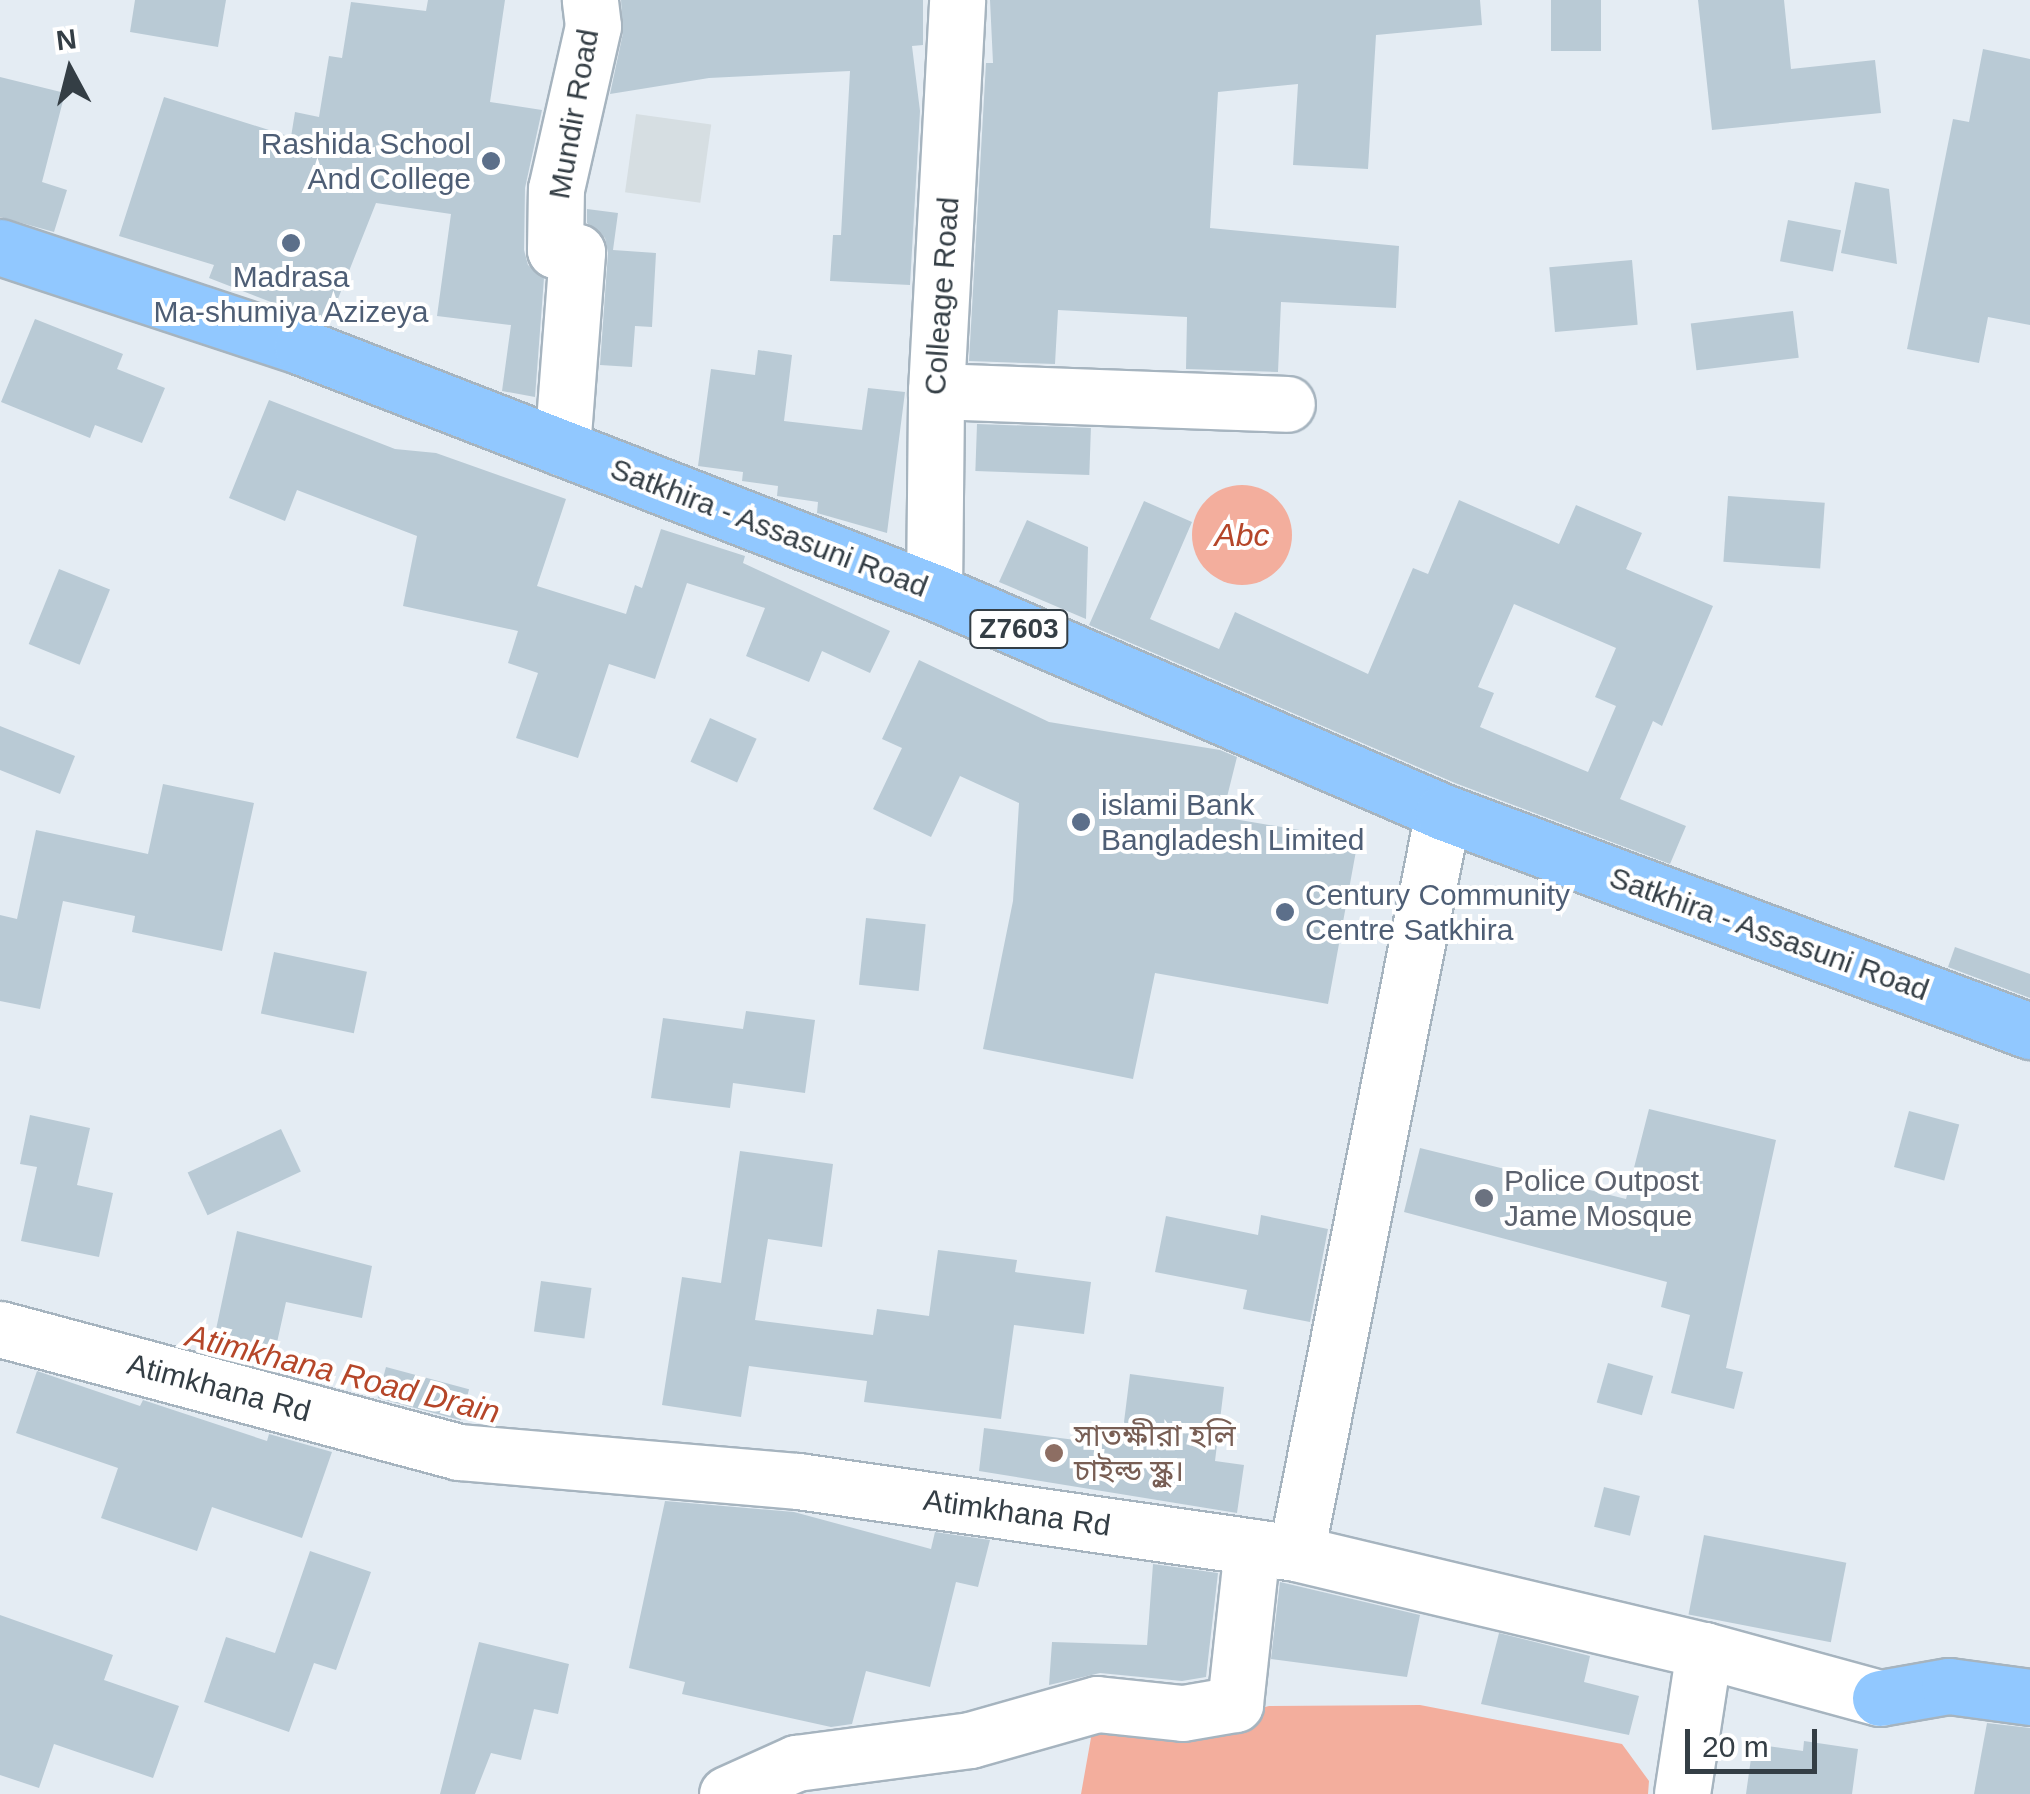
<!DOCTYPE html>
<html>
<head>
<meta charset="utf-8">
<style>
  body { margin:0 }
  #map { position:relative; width:2030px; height:1794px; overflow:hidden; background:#e4ecf3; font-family:Arial,"Noto Sans Bengali",sans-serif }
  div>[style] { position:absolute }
  .industrial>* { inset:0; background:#d6dee2; transform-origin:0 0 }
  .water>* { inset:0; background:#f3ae9d }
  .round { border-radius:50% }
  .building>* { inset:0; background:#b9cad5; transform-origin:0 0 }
  .roads { filter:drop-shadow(2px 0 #a6b4bf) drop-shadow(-2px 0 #a6b4bf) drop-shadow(0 2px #a6b4bf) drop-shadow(0 -2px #a6b4bf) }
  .minor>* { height:55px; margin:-27.5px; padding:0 27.5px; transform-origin:27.5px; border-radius:27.5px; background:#fff }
  .major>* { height:55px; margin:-27.5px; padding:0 27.5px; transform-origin:27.5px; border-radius:27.5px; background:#91c8ff }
  .dots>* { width:28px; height:28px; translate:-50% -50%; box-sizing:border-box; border:5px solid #fff; border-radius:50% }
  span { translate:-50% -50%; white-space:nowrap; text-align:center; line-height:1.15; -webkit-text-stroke:8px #fff; paint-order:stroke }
  .shield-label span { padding:2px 8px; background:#fff; border:2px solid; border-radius:8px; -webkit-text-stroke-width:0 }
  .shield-label { font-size:28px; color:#343e45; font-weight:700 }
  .street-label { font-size:30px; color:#343e45 }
  .service-label { font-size:30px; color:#4e5e75 }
  .right { translate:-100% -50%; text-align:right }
  .left { translate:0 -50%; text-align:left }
  .worship-label { font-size:30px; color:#5b616d }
  .education-label { font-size:30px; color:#785e54 }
  .water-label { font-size:32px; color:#b54629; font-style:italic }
  .north { position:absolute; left:20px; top:20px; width:100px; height:100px; -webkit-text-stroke:8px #fff; paint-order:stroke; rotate:353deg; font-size:28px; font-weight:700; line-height:40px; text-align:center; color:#343e45 }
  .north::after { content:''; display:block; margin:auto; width:35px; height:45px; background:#343e45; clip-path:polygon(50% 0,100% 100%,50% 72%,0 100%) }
  .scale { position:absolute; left:1685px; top:1729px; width:132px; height:45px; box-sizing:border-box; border:5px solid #343e45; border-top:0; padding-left:12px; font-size:30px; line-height:35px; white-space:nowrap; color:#343e45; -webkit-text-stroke:8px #fff; paint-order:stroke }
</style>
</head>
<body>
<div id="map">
  <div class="industrial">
    <div style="left:636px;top:114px;width:76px;height:79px;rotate:8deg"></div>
  </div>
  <div class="water">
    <div class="round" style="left:1192px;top:485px;width:100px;height:100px"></div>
    <div style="clip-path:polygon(1097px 1704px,1205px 1723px,1269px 1706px,1420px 1705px,1622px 1744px,1649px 1781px,1648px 1794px,1081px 1794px)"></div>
  </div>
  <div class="building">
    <div style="clip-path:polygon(135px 0,226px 0,218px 47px,130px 32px)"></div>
    <div style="clip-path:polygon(428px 0,505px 0,490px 102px,542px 110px,525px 188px,524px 250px,528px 265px,544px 278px,535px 397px,502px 391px,511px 325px,437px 316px,451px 214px,376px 203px,328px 324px,209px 278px,214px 265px,119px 236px,164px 97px,291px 137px,295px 112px,319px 117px,329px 56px,342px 58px,351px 2px,426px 11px)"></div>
    <div style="clip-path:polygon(621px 0,923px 0,923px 45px,912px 46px,920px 111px,910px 285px,830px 281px,833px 235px,841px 235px,850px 71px,709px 78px,610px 94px,623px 33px)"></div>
    <div style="clip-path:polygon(990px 0,1480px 0,1482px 25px,1376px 35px,1368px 169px,1293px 165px,1298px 84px,1218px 92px,1210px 228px,1399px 246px,1396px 308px,1281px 302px,1278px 372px,1186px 369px,1187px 317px,1058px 310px,1055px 364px,969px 361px,986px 63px,993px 63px)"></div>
    <div style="left:1551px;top:0;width:50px;height:51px"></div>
    <div style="clip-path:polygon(1698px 0,1784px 0,1791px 69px,1875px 60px,1881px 113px,1712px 130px)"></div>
    <div style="clip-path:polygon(1983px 49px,2030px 59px,2030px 325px,1988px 317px,1979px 363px,1907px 349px,1953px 119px,1969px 122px)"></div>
    <div style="clip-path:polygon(0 77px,65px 93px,42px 182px,67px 190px,54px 232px,0 217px)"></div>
    <div style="clip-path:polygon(1855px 182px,1889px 189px,1897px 264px,1841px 253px)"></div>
    <div style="clip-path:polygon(587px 209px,618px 213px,613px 250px,656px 253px,652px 327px,635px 326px,632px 367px,600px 365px,608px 253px,605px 238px,587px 223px)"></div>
    <div style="left:1788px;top:220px;width:54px;height:42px;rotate:11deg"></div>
    <div style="left:1632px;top:260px;width:65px;height:83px;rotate:85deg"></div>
    <div style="left:1793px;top:311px;width:47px;height:103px;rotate:83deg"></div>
    <div style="clip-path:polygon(35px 319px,123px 354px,117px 369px,165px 388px,142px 443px,95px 425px,90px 438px,1px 402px)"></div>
    <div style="clip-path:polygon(758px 350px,792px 355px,784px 421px,862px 430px,868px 388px,905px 392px,887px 533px,817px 513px,818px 502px,777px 496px,778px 486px,742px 481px,743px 472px,698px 466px,711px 369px,755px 375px)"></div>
    <div style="clip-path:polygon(269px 400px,395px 449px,436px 453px,566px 499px,537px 586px,626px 614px,635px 585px,642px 588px,661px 529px,745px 556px,743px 563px,890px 631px,870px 673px,822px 651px,809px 682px,746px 656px,765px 608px,687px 583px,655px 679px,609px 664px,578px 758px,516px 738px,538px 673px,508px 663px,518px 631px,403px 606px,417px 536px,297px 490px,285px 521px,229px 498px)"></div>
    <div style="left:977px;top:424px;width:114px;height:47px;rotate:2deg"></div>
    <div style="left:1728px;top:496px;width:97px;height:66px;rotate:4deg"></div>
    <div style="clip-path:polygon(evenodd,1459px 500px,1559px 544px,1576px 505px,1642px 533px,1626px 569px,1713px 606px,1662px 726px,1653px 721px,1620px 799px,1686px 826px,1670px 864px,1455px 783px,1089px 625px,1144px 501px,1192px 522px,1150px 619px,1219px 649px,1235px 612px,1368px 674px,1413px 568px,1428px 574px,1459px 500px,1514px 604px,1616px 648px,1595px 697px,1616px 706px,1588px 772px,1480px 727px,1494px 693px,1478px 687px,1514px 604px)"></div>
    <div style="clip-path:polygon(1027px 520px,1088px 547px,1086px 619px,999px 582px)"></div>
    <div style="left:59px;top:569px;width:55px;height:81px;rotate:22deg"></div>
    <div style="clip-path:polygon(919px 660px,1049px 722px,1220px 750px,1237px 757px,1222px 817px,1358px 840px,1328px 1004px,1155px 973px,1133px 1079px,983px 1049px,1013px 901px,1019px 803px,960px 776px,931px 837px,873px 809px,902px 748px,882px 739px)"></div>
    <div style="left:710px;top:718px;width:51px;height:48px;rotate:24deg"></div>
    <div style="clip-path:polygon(0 726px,75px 756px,60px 794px,0 770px)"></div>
    <div style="clip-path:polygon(163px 784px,254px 803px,222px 951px,132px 932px,135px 916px,63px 901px,40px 1009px,0 1001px,0 915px,17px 919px,36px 830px,148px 854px)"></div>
    <div style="left:866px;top:918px;width:60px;height:67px;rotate:6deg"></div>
    <div style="clip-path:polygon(1955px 947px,2030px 974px,2030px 998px,1948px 967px)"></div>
    <div style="left:274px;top:952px;width:95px;height:63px;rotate:12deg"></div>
    <div style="clip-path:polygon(746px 1011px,815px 1020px,805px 1093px,733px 1083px,730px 1108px,651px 1098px,663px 1018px,743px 1029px)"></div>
    <div style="clip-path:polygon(1649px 1109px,1776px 1140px,1726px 1368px,1743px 1372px,1734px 1409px,1671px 1393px,1690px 1315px,1661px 1307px,1667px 1282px,1404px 1212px,1420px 1148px,1626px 1199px)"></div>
    <div style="left:1909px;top:1111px;width:52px;height:58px;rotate:15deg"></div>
    <div style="clip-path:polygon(30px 1115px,90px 1128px,77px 1185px,113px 1193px,99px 1257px,21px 1241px,37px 1167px,20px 1164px)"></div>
    <div style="left:281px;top:1129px;width:47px;height:103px;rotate:65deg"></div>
    <div style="clip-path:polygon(740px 1151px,833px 1164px,822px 1247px,768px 1239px,755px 1320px,873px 1335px,877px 1309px,929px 1316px,938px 1250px,1017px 1260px,1015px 1272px,1091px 1282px,1084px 1334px,1014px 1325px,1001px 1419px,864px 1402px,867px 1381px,749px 1366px,741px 1417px,662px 1405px,682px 1277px,721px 1283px)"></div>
    <div style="clip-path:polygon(1261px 1215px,1328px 1229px,1310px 1322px,1243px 1309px,1247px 1290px,1155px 1272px,1166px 1216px,1258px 1235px)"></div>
    <div style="clip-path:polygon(237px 1231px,372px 1266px,362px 1318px,286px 1302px,272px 1365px,211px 1353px)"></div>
    <div style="left:541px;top:1281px;width:51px;height:51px;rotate:8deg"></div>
    <div style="left:1608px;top:1363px;width:47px;height:41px;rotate:16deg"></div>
    <div style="left:386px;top:1367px;width:86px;height:32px;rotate:15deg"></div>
    <div style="clip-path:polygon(37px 1371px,140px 1406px,143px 1400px,267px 1441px,269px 1434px,332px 1452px,302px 1538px,212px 1507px,197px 1551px,101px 1518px,118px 1468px,16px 1433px)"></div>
    <div style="clip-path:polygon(1130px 1374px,1224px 1387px,1215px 1461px,1244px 1465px,1237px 1513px,979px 1471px,984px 1428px,1121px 1446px)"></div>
    <div style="left:1604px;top:1487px;width:37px;height:41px;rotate:14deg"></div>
    <div style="clip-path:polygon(665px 1501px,794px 1512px,931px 1549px,935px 1532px,990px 1540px,978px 1587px,956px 1582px,930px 1687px,866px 1671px,852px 1724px,831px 1727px,682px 1694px,685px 1682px,629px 1668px)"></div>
    <div style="left:1704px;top:1535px;width:145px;height:81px;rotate:11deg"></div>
    <div style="clip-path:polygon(310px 1551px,371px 1572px,336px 1670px,314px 1663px,289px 1732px,204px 1702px,226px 1637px,275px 1653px)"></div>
    <div style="clip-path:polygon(1153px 1564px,1218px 1573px,1206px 1677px,1182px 1681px,1100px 1673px,1049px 1685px,1052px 1642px,1147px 1645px)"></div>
    <div style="clip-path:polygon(1280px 1582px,1420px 1615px,1407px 1677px,1271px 1659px)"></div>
    <div style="clip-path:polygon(0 1615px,113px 1655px,104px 1680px,179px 1706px,153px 1778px,54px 1744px,39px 1788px,0 1775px)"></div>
    <div style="clip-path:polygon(1499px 1633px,1590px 1656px,1584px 1682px,1639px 1696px,1629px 1735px,1481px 1704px)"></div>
    <div style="clip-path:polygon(479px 1642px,569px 1664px,558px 1714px,534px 1709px,521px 1760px,491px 1753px,475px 1794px,440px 1794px)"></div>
    <div style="clip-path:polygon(1987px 1723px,2030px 1728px,2030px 1794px,1974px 1794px)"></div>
    <div style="clip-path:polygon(1804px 1741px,1858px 1749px,1852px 1794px,1746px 1794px,1753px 1744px,1803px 1751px)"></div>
  </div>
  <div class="roads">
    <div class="minor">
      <div style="left:936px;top:391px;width:351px;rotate:2.1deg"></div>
      <div style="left:562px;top:448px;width:197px;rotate:-85.6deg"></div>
      <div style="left:577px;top:252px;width:22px;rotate:-175deg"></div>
      <div style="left:555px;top:250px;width:61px;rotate:-89.1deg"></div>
      <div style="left:556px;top:189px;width:167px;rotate:-77.2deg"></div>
      <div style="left:593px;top:26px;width:26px;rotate:-97deg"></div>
      <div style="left:934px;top:592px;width:201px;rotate:-89.4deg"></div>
      <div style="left:936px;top:391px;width:392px;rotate:-86.9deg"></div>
      <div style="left:0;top:1329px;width:475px;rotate:15deg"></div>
      <div style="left:459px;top:1452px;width:340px;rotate:4.9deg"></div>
      <div style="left:798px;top:1481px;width:503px;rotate:8.23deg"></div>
      <div style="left:1296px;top:1553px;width:755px;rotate:-78.78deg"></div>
      <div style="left:1296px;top:1553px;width:419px;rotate:13.4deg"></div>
      <div style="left:1704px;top:1650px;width:146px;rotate:98.7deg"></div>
      <div style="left:1704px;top:1650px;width:182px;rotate:15.3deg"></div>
      <div style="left:727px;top:1794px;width:76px;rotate:-24.2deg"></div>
      <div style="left:796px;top:1763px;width:176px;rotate:-7.5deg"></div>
      <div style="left:970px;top:1740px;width:132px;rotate:-15.8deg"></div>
      <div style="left:1097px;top:1704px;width:86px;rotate:6deg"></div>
      <div style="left:1183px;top:1713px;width:53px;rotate:-9.8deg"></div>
      <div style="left:1235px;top:1704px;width:158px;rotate:-83.8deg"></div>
    </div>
    <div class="major">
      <div style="left:0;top:247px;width:318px;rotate:18.3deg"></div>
      <div style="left:302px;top:347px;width:678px;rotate:21.19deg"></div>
      <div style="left:934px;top:592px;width:555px;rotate:23.37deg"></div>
      <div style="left:1443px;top:812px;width:627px;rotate:20.46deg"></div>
      <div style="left:1880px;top:1698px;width:70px;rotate:-9.9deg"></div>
      <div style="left:1949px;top:1686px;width:82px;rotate:7.7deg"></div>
    </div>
  </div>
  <div class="dots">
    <div style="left:491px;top:161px;background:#5c6f8a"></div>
    <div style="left:291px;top:243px;background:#5c6f8a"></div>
    <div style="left:1081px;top:822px;background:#5c6f8a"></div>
    <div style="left:1285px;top:912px;background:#5c6f8a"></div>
    <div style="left:1484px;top:1198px;background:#6b7280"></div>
    <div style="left:1054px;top:1453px;background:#8d6e63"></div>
  </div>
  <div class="shield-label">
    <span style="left:1019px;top:629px">Z7603</span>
  </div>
  <div class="street-label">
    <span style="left:574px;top:114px;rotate:-80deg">Mundir Road</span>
    <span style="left:942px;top:296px;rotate:-86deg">Colleage Road</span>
    <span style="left:769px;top:528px;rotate:21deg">Satkhira - Assasuni Road</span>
    <span style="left:1769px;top:934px;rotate:20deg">Satkhira - Assasuni Road</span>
    <span style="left:219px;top:1388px;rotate:15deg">Atimkhana Rd</span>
    <span style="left:1017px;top:1513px;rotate:8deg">Atimkhana Rd</span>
  </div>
  <div class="service-label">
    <span class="right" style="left:471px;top:161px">Rashida School<br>And College</span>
    <span style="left:291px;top:294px">Madrasa<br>Ma-shumiya Azizeya</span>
    <span class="left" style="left:1101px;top:822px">islami Bank<br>Bangladesh Limited</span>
    <span class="left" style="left:1305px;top:912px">Century Community<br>Centre Satkhira</span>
  </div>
  <div class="worship-label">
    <span class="left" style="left:1504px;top:1198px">Police Outpost<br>Jame Mosque</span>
  </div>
  <div class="education-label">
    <span class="left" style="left:1074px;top:1453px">সাতক্ষীরা হলি<br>চাইল্ড স্কুল।</span>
  </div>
  <div class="water-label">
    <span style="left:1242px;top:535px">Abc</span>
    <span style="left:343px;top:1374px;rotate:14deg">Atimkhana Road Drain</span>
  </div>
  <div class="north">N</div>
  <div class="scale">20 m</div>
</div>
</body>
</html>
